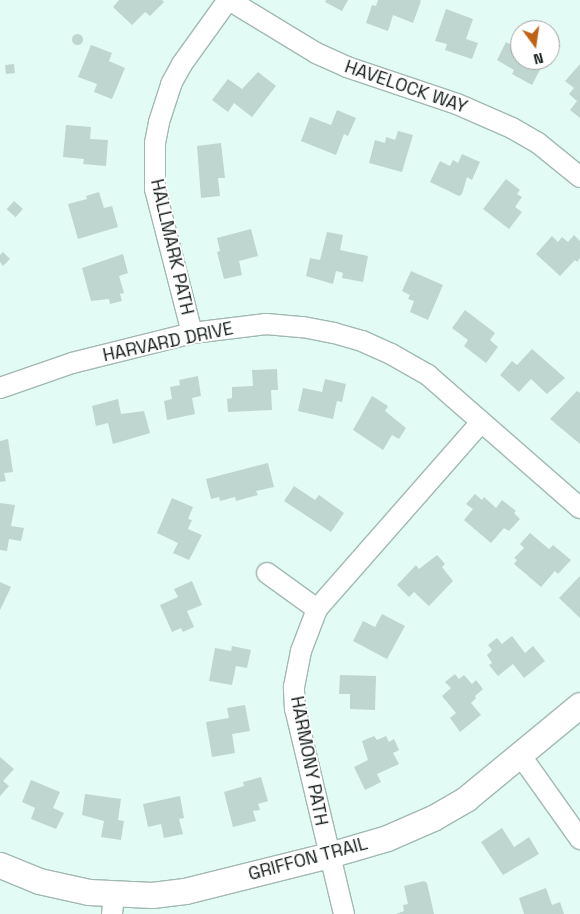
<!DOCTYPE html>
<html>
<head>
<meta charset="utf-8">
<style>
  body { margin:0 }
  #map { position:relative; width:580px; height:914px; overflow:hidden; background:#e2fbf4; font-family:"Space Grotesk",sans-serif }
  div>[style] { position:absolute }
  .building>* { inset:0; background:#bed6cf; transform-origin:0 0 }
  .round { border-radius:50% }
  .roads { filter:drop-shadow(1px 0 #a2b9b2) drop-shadow(-1px 0 #a2b9b2) drop-shadow(0 1px #a2b9b2) drop-shadow(0 -1px #a2b9b2) }
  .minor>* { height:20px; margin:-10px; padding:0 10px; transform-origin:10px; border-radius:10px; background:#fff }
  .tertiary>* { height:25px; margin:-12.5px; padding:0 12.5px; transform-origin:12.5px; border-radius:12.5px; background:#fff }
  span { translate:-50% -50%; white-space:nowrap; text-align:center; line-height:1.15; -webkit-text-stroke:4px #fff; paint-order:stroke }
  .street-label { font-size:18px; color:#111a17 }
  .north { position:absolute; left:510px; top:20px; width:50px; height:50px; box-sizing:border-box; background:#fff; border:1px solid #a0a3a2; border-radius:50%; rotate:166deg; font-size:14px; font-weight:700; line-height:20px; text-align:center; color:#111a17 }
  .north::after { content:''; display:block; margin:auto; width:18px; height:22px; background:#c06216; clip-path:polygon(50% 0,100% 100%,50% 72%,0 100%) }
</style>
</head>
<body>
<div id="map">
  <div class="building">
    <div style="clip-path:polygon(119px 0,162px 0,164px 2px,150px 16px,145px 12px,132px 25px,113px 7px)"></div>
    <div style="clip-path:polygon(326px 0,348px 0,342px 11px,325px 2px)"></div>
    <div style="clip-path:polygon(378px 0,420px 0,421px 1px,413px 23px,393px 15px,388px 31px,366px 23px,372px 5px,376px 6px)"></div>
    <div style="clip-path:polygon(446px 9px,473px 19px,466px 39px,478px 43px,472px 59px,445px 50px,447px 44px,435px 41px)"></div>
    <div class="round" style="left:71.5px;top:33.5px;width:11px;height:11px"></div>
    <div style="clip-path:polygon(506px 42px,520px 50px,520px 60px,545px 60px,532px 85px,512px 74px,514px 70px,497px 60px)"></div>
    <div style="clip-path:polygon(91px 45px,112px 53px,109px 61px,125px 68px,112px 99px,94px 92px,97px 84px,78px 77px)"></div>
    <div style="left:14px;top:64px;width:9px;height:9px;rotate:84deg"></div>
    <div style="clip-path:polygon(580px 64px,580px 118px,570px 110px,577px 101px,569px 94px,574px 88px,565px 81px)"></div>
    <div style="clip-path:polygon(258px 72px,276px 86px,252px 117px,234px 103px,228px 112px,212px 100px,228px 79px,242px 89px)"></div>
    <div style="clip-path:polygon(337px 110px,356px 118px,348px 136px,344px 134px,336px 155px,301px 141px,310px 117px,331px 125px)"></div>
    <div style="clip-path:polygon(66px 125px,91px 127px,90px 139px,108px 140px,106px 166px,83px 164px,84px 159px,63px 157px)"></div>
    <div style="clip-path:polygon(398px 131px,413px 135px,402px 172px,369px 163px,375px 140px,385px 143px,386px 137px,395px 140px)"></div>
    <div style="clip-path:polygon(221px 143px,225px 178px,218px 178px,220px 196px,201px 198px,197px 146px)"></div>
    <div style="clip-path:polygon(462px 154px,480px 162px,472px 180px,467px 177px,462px 194px,459px 196px,430px 182px,440px 161px,450px 166px,453px 160px,458px 163px)"></div>
    <div style="clip-path:polygon(506px 179px,520px 190px,517px 194px,522px 197px,515px 207px,522px 212px,509px 229px,483px 209px)"></div>
    <div style="clip-path:polygon(99px 192px,104px 208px,112px 206px,118px 227px,78px 239px,68px 204px,87px 199px,86px 196px)"></div>
    <div style="left:14px;top:201px;width:12px;height:11px;rotate:42deg"></div>
    <div style="clip-path:polygon(251px 229px,258px 256px,239px 261px,242px 275px,224px 279px,217px 252px,220px 251px,217px 238px)"></div>
    <div style="clip-path:polygon(327px 232px,343px 235px,340px 250px,368px 256px,363px 282px,342px 278px,343px 273px,336px 271px,333px 284px,306px 276px,310px 258px,320px 260px)"></div>
    <div style="clip-path:polygon(574px 235px,580px 241px,580px 258px,577px 262px,575px 260px,560px 276px,536px 254px,552px 236px,558px 242px,562px 237px,568px 242px)"></div>
    <div style="clip-path:polygon(3px 252px,10px 259px,3px 266px,0 262px,0 255px)"></div>
    <div style="clip-path:polygon(123px 254px,128px 273px,119px 276px,124px 293px,120px 294px,122px 301px,110px 304px,109px 299px,91px 301px,82px 268px)"></div>
    <div style="clip-path:polygon(411px 271px,443px 285px,428px 320px,410px 312px,414px 301px,408px 299px,410px 295px,402px 291px)"></div>
    <div style="clip-path:polygon(465px 310px,495px 333px,490px 340px,498px 347px,486px 363px,464px 346px,468px 340px,452px 328px)"></div>
    <div style="clip-path:polygon(532px 349px,565px 378px,547px 394px,531px 379px,519px 392px,500px 375px,512px 361px,517px 365px)"></div>
    <div style="clip-path:polygon(277px 369px,278px 390px,271px 390px,272px 410px,228px 412px,227px 399px,232px 398px,232px 387px,253px 386px,252px 370px)"></div>
    <div style="clip-path:polygon(198px 376px,201px 396px,192px 398px,195px 414px,167px 420px,164px 401px,172px 399px,170px 387px,180px 385px,179px 380px)"></div>
    <div style="clip-path:polygon(325px 379px,346px 384px,342px 402px,337px 401px,333px 419px,298px 411px,303px 388px,322px 392px)"></div>
    <div style="clip-path:polygon(577px 391px,580px 393px,580px 444px,550px 419px)"></div>
    <div style="clip-path:polygon(372px 396px,388px 406px,385px 411px,406px 428px,399px 439px,392px 435px,383px 450px,353px 430px)"></div>
    <div style="clip-path:polygon(118px 399px,121px 414px,144px 411px,150px 433px,113px 444px,108px 423px,96px 426px,92px 406px)"></div>
    <div style="clip-path:polygon(8px 439px,13px 472px,4px 473px,6px 481px,0 482px,0 441px)"></div>
    <div style="clip-path:polygon(268px 463px,274px 487px,256px 491px,258px 495px,236px 501px,235px 497px,220px 501px,219px 497px,211px 499px,206px 479px)"></div>
    <div style="clip-path:polygon(294px 486px,315px 500px,319px 495px,344px 513px,331px 532px,284px 501px)"></div>
    <div style="clip-path:polygon(475px 494px,482px 500px,484px 497px,496px 508px,502px 500px,516px 511px,514px 513px,520px 519px,509px 531px,504px 528px,491px 543px,464px 520px,473px 509px,466px 504px)"></div>
    <div style="clip-path:polygon(172px 498px,193px 507px,188px 519px,192px 520px,188px 529px,202px 535px,189px 560px,173px 553px,178px 543px,157px 533px)"></div>
    <div style="clip-path:polygon(0 503px,15px 505px,11px 526px,24px 528px,21px 541px,9px 539px,7px 551px,0 550px)"></div>
    <div style="clip-path:polygon(530px 533px,549px 549px,553px 545px,571px 560px,558px 574px,555px 571px,541px 587px,514px 564px,517px 560px,514px 558px,524px 548px,520px 544px)"></div>
    <div style="clip-path:polygon(437px 555px,445px 564px,442px 567px,453px 581px,429px 606px,414px 592px,409px 597px,397px 585px,416px 565px,419px 569px)"></div>
    <div style="clip-path:polygon(580px 576px,580px 618px,559px 598px)"></div>
    <div style="clip-path:polygon(192px 581px,202px 605px,187px 611px,194px 627px,183px 632px,181px 628px,172px 632px,160px 605px,178px 597px,174px 589px)"></div>
    <div style="clip-path:polygon(0 582px,11px 587px,0 610px)"></div>
    <div style="clip-path:polygon(382px 614px,405px 626px,387px 659px,353px 641px,363px 621px,375px 627px)"></div>
    <div style="clip-path:polygon(512px 636px,525px 653px,533px 646px,545px 661px,524px 678px,513px 664px,498px 676px,489px 665px,492px 663px,487px 655px,492px 650px,488px 645px,497px 638px,502px 644px)"></div>
    <div style="clip-path:polygon(232px 646px,251px 650px,247px 668px,236px 666px,232px 685px,209px 681px,215px 648px,231px 651px)"></div>
    <div style="clip-path:polygon(455px 674px,459px 679px,464px 675px,472px 684px,476px 680px,483px 689px,475px 696px,476px 698px,471px 703px,481px 715px,460px 732px,450px 718px,456px 713px,442px 696px,451px 688px,445px 682px)"></div>
    <div style="clip-path:polygon(340px 675px,376px 676px,375px 710px,350px 709px,350px 694px,339px 694px)"></div>
    <div style="clip-path:polygon(245px 705px,250px 731px,232px 734px,235px 753px,212px 757px,206px 722px,229px 718px,227px 708px)"></div>
    <div style="clip-path:polygon(374px 736px,377px 740px,386px 736px,389px 742px,394px 739px,399px 750px,393px 753px,399px 764px,377px 774px,381px 782px,365px 790px,354px 767px,368px 760px,362px 741px)"></div>
    <div style="clip-path:polygon(0 757px,14px 769px,3px 781px,9px 786px,0 796px)"></div>
    <div style="clip-path:polygon(261px 777px,268px 801px,258px 804px,260px 810px,253px 811px,256px 821px,233px 827px,224px 792px,244px 786px,243px 782px)"></div>
    <div style="clip-path:polygon(31px 780px,60px 792px,53px 808px,64px 813px,56px 829px,31px 819px,35px 808px,22px 802px)"></div>
    <div style="clip-path:polygon(85px 794px,121px 799px,118px 820px,124px 821px,121px 840px,101px 837px,104px 821px,82px 815px)"></div>
    <div style="clip-path:polygon(180px 796px,184px 818px,179px 819px,183px 834px,164px 838px,161px 824px,148px 827px,143px 804px)"></div>
    <div style="clip-path:polygon(502px 828px,514px 847px,529px 837px,539px 854px,503px 875px,481px 842px)"></div>
    <div style="clip-path:polygon(424px 881px,427px 883px,434px 914px,396px 914px,404px 911px,403px 905px,408px 904px,404px 886px)"></div>
    <div style="clip-path:polygon(546px 888px,552px 905px,560px 902px,564px 914px,524px 914px,519px 898px)"></div>
  </div>
  <div class="roads">
    <div class="minor">
      <div style="left:229px;top:0;width:102px;rotate:31.3deg"></div>
      <div style="left:316px;top:53px;width:34px;rotate:24deg"></div>
      <div style="left:347px;top:67px;width:116px;rotate:18.6deg"></div>
      <div style="left:457px;top:104px;width:60px;rotate:23.6deg"></div>
      <div style="left:512px;top:128px;width:30px;rotate:30deg"></div>
      <div style="left:538px;top:143px;width:54px;rotate:39deg"></div>
      <div style="left:192px;top:333px;width:149px;rotate:-104.4deg"></div>
      <div style="left:155px;top:189px;width:46px;rotate:-90deg"></div>
      <div style="left:155px;top:143px;width:21px;rotate:-79deg"></div>
      <div style="left:159px;top:122px;width:40px;rotate:-72deg"></div>
      <div style="left:171px;top:84px;width:23px;rotate:-61deg"></div>
      <div style="left:182px;top:64px;width:79px;rotate:-54.3deg"></div>
      <div style="left:0;top:388px;width:76px;rotate:-19.1deg"></div>
      <div style="left:72px;top:363px;width:124px;rotate:-14deg"></div>
      <div style="left:192px;top:333px;width:75px;rotate:-6.9deg"></div>
      <div style="left:266px;top:324px;width:37px;rotate:5deg"></div>
      <div style="left:303px;top:327px;width:32px;rotate:11deg"></div>
      <div style="left:334px;top:333px;width:29px;rotate:16deg"></div>
      <div style="left:362px;top:341px;width:32px;rotate:24deg"></div>
      <div style="left:391px;top:354px;width:43px;rotate:29.6deg"></div>
      <div style="left:428px;top:375px;width:202px;rotate:41.2deg"></div>
      <div style="left:267px;top:573px;width:62px;rotate:35.8deg"></div>
      <div style="left:521px;top:756px;width:102px;rotate:54.6deg"></div>
      <div style="left:112px;top:914px;width:19px;rotate:-84deg"></div>
      <div style="left:344px;top:914px;width:211px;rotate:-103.4deg"></div>
      <div style="left:295px;top:709px;width:22px;rotate:-93deg"></div>
      <div style="left:294px;top:687px;width:37px;rotate:-79deg"></div>
      <div style="left:301px;top:651px;width:45px;rotate:-69.1deg"></div>
      <div style="left:317px;top:609px;width:249px;rotate:-48.7deg"></div>
    </div>
    <div class="tertiary">
      <div style="left:0;top:865px;width:42px;rotate:22.3deg"></div>
      <div style="left:39px;top:881px;width:51px;rotate:12.4deg"></div>
      <div style="left:89px;top:892px;width:63px;rotate:2.7deg"></div>
      <div style="left:152px;top:895px;width:33px;rotate:-7deg"></div>
      <div style="left:185px;top:891px;width:148px;rotate:-14deg"></div>
      <div style="left:329px;top:855px;width:60px;rotate:-16.3deg"></div>
      <div style="left:387px;top:838px;width:50px;rotate:-23.5deg"></div>
      <div style="left:433px;top:818px;width:39px;rotate:-30deg"></div>
      <div style="left:467px;top:798px;width:146px;rotate:-39.5deg"></div>
    </div>
  </div>
  <div class="street-label">
    <span style="left:406px;top:87px;rotate:19deg">HAVELOCK WAY</span>
    <span style="left:172px;top:247px;rotate:77deg">HALLMARK PATH</span>
    <span style="left:168px;top:342px;rotate:-12deg">HARVARD DRIVE</span>
    <span style="left:309px;top:761px;rotate:79deg">HARMONY PATH</span>
    <span style="left:308px;top:859px;rotate:-15deg">GRIFFON TRAIL</span>
  </div>
  <div class="north">N</div>
</div>
</body>
</html>
